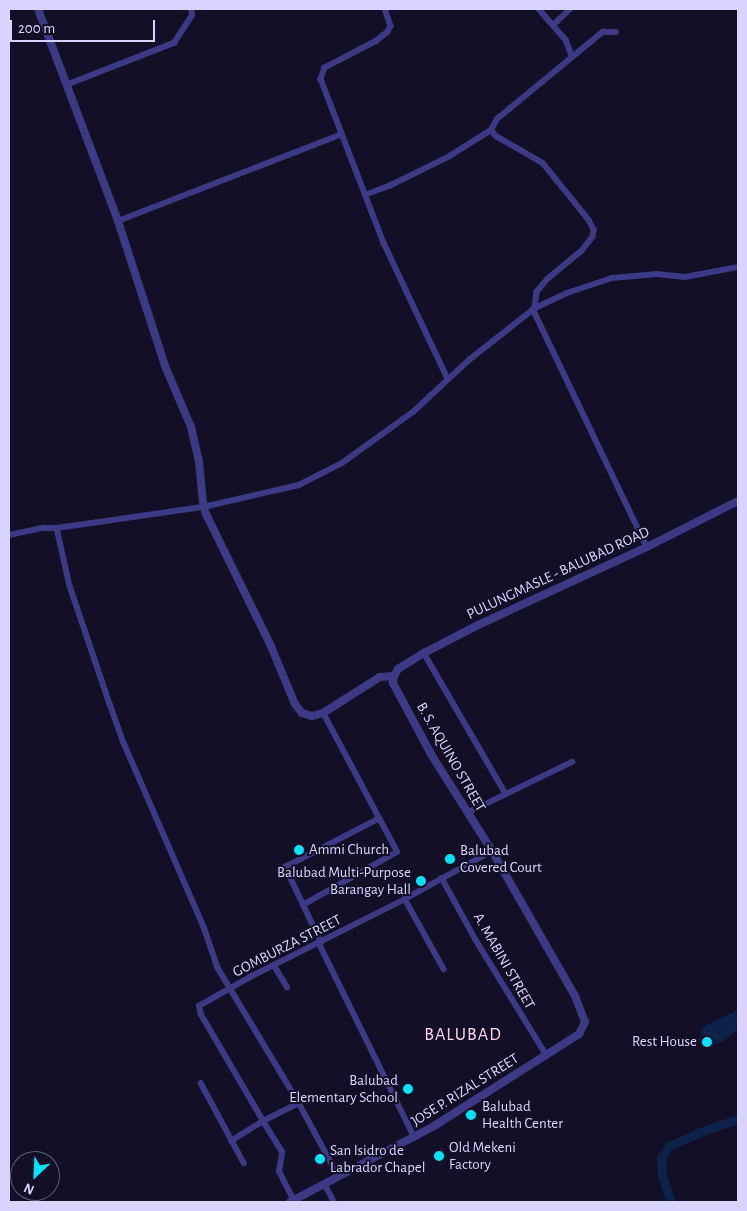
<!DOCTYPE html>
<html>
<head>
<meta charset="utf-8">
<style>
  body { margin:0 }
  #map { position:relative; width:747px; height:1211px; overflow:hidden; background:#130f26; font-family:"Alegreya Sans",sans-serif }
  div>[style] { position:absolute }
  .water>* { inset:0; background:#0c2248 }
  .river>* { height:9px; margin:-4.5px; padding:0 4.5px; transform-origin:4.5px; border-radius:4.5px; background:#0c2248 }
  .minor>* { height:5.5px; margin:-2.75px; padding:0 2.75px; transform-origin:2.75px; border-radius:2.75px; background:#3d3a85 }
  .tertiary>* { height:8px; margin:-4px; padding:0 4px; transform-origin:4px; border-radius:4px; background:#3d3a85 }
  .dots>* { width:14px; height:14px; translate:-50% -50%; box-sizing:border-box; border:2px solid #130f26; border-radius:50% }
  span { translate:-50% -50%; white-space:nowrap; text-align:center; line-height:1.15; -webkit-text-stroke:4px #130f26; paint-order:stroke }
  .street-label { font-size:15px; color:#d9d4ff }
  .poi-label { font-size:15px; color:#d9d4ff }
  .left { translate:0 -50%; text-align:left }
  .right { translate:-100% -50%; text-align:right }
  .quarter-label { font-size:18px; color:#ffd6f0; letter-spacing:1px }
  .frame { position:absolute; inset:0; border:10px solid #d9d4ff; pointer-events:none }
  .north { position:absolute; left:10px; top:1151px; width:50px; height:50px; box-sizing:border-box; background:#130f26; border:1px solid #625e7d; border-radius:50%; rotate:205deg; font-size:14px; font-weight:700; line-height:20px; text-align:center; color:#d9d4ff }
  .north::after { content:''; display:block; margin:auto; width:18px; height:22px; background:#00e5ff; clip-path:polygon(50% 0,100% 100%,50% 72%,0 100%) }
  .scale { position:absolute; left:10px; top:20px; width:145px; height:22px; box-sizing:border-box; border:2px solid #d9d4ff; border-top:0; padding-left:6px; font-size:15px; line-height:18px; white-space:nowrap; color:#d9d4ff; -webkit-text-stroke:4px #130f26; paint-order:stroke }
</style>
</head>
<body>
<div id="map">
  <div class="water">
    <div style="clip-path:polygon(738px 1010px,738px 1029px,724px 1041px,714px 1044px,710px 1037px,701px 1036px,700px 1031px,707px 1025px)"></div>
  </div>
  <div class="river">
    <div style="left:671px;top:1202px;width:28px;rotate:-109deg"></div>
    <div style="left:662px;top:1176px;width:18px;rotate:-93deg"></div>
    <div style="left:661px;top:1158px;width:14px;rotate:-56deg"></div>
    <div style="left:669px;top:1146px;width:34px;rotate:-24deg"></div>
    <div style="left:700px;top:1132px;width:40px;rotate:-18.9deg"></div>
  </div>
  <div class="minor">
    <div style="left:385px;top:9px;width:18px;rotate:71deg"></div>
    <div style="left:391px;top:26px;width:7px;rotate:117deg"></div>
    <div style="left:388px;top:32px;width:14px;rotate:141deg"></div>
    <div style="left:377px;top:41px;width:59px;rotate:152.6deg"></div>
    <div style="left:325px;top:68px;width:12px;rotate:110deg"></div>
    <div style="left:321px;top:79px;width:176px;rotate:69deg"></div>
    <div style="left:384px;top:243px;width:150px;rotate:64.8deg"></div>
    <div style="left:539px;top:9px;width:41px;rotate:48.9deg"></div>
    <div style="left:566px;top:40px;width:17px;rotate:69deg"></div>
    <div style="left:553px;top:25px;width:23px;rotate:-43deg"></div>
    <div style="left:66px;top:85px;width:116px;rotate:-21.3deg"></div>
    <div style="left:174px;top:43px;width:33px;rotate:-57deg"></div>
    <div style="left:192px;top:15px;width:6px;rotate:-99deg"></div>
    <div style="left:491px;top:130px;width:8px;rotate:50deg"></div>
    <div style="left:496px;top:136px;width:54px;rotate:29.9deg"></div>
    <div style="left:543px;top:163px;width:73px;rotate:51.1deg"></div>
    <div style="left:589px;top:220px;width:11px;rotate:63deg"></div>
    <div style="left:594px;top:230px;width:7px;rotate:98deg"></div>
    <div style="left:593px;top:237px;width:18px;rotate:128deg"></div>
    <div style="left:582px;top:251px;width:44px;rotate:140.5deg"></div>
    <div style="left:548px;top:279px;width:17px;rotate:130deg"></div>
    <div style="left:537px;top:292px;width:16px;rotate:97deg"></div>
    <div style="left:365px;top:195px;width:26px;rotate:-21deg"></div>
    <div style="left:389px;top:186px;width:66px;rotate:-26.2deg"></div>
    <div style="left:448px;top:157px;width:51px;rotate:-32.1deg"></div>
    <div style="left:491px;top:130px;width:13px;rotate:-61deg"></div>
    <div style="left:497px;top:119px;width:134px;rotate:-39.5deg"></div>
    <div style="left:600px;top:34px;width:4px;rotate:-34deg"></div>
    <div style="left:603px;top:32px;width:13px"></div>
    <div style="left:118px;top:221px;width:240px;rotate:-21.2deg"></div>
    <div style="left:533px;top:309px;width:264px;rotate:64.4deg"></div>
    <div style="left:57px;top:528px;width:59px;rotate:77.4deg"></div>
    <div style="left:70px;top:586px;width:125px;rotate:71.3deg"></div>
    <div style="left:110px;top:704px;width:41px;rotate:70.3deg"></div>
    <div style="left:124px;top:743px;width:201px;rotate:66.5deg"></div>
    <div style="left:204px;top:927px;width:43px;rotate:71.1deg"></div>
    <div style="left:218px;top:968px;width:157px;rotate:59deg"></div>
    <div style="left:299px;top:1103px;width:84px;rotate:61.6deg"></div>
    <div style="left:9px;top:535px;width:35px;rotate:-12deg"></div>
    <div style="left:43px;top:528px;width:14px"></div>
    <div style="left:57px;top:528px;width:148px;rotate:-8.2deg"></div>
    <div style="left:203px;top:507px;width:98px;rotate:-12.9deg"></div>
    <div style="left:299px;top:485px;width:48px;rotate:-27.1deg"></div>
    <div style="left:342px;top:463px;width:87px;rotate:-35.7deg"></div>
    <div style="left:413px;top:412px;width:76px;rotate:-42.9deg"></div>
    <div style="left:469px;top:360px;width:84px;rotate:-38.2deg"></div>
    <div style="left:535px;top:308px;width:35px;rotate:-25deg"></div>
    <div style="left:567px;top:293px;width:47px;rotate:-18.4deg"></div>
    <div style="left:612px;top:278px;width:45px;rotate:-5.1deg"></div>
    <div style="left:657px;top:274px;width:28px;rotate:6deg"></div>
    <div style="left:685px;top:277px;width:54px;rotate:-10.7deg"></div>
    <div style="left:424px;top:653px;width:163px;rotate:59.8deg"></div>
    <div style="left:467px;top:813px;width:117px;rotate:-25.9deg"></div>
    <div style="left:442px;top:878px;width:71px;rotate:61.3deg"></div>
    <div style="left:476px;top:940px;width:136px;rotate:58.5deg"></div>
    <div style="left:405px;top:899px;width:80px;rotate:60.9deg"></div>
    <div style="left:303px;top:905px;width:108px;rotate:-29.4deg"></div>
    <div style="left:397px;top:852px;width:157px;rotate:-118deg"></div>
    <div style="left:319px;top:943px;width:217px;rotate:63.8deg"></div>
    <div style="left:321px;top:943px;width:84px;rotate:-115.3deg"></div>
    <div style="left:285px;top:867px;width:105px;rotate:-27.3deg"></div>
    <div style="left:274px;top:965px;width:26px;rotate:59deg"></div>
    <div style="left:201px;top:1083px;width:91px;rotate:61.7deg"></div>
    <div style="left:231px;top:1141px;width:38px;rotate:-32deg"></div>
    <div style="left:263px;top:1121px;width:123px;rotate:-120.3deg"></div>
    <div style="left:201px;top:1015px;width:9px;rotate:-103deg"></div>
    <div style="left:199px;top:1006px;width:59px;rotate:-29.6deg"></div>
    <div style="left:250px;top:977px;width:174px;rotate:-26.7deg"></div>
    <div style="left:405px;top:899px;width:99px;rotate:-28.9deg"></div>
    <div style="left:325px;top:1184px;width:20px;rotate:63deg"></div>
    <div style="left:294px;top:1201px;width:33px;rotate:-117deg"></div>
    <div style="left:279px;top:1172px;width:20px;rotate:-81deg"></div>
    <div style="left:282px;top:1152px;width:36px;rotate:-122deg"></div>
    <div style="left:263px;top:1121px;width:40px;rotate:-26.6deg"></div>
  </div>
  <div class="tertiary">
    <div style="left:38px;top:9px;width:227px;rotate:69.3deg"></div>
    <div style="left:118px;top:221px;width:152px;rotate:72deg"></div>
    <div style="left:165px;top:366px;width:66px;rotate:66.9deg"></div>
    <div style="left:191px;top:427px;width:35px;rotate:77deg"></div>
    <div style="left:199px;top:461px;width:42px;rotate:84.6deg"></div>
    <div style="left:203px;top:503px;width:11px;rotate:75deg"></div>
    <div style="left:206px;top:514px;width:145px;rotate:63.8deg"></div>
    <div style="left:270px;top:644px;width:65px;rotate:67.4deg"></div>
    <div style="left:295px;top:704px;width:11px;rotate:52deg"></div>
    <div style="left:302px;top:713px;width:10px;rotate:17deg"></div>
    <div style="left:312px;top:716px;width:11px;rotate:-15deg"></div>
    <div style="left:323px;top:713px;width:67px;rotate:-32.3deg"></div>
    <div style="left:380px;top:677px;width:14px;rotate:-4deg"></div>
    <div style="left:394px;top:676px;width:8px;rotate:-60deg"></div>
    <div style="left:398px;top:669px;width:31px;rotate:-32deg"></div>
    <div style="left:424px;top:653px;width:59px;rotate:-27.4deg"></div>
    <div style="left:476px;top:626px;width:188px;rotate:-24.8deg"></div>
    <div style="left:647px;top:547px;width:102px;rotate:-26.8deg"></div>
    <div style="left:290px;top:1202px;width:163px;rotate:-27.8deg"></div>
    <div style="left:434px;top:1126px;width:172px;rotate:-32.4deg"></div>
    <div style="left:579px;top:1034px;width:13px;rotate:-63deg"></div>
    <div style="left:585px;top:1022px;width:28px;rotate:-111deg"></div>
    <div style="left:575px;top:996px;width:167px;rotate:-119.8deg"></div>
    <div style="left:492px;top:851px;width:115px;rotate:-122.2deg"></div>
    <div style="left:431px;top:754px;width:81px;rotate:-118.2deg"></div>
    <div style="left:393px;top:683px;width:7px;rotate:-82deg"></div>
  </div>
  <div class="dots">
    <div style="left:299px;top:850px;background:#00e5ff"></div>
    <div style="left:450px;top:859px;background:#00e5ff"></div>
    <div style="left:421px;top:881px;background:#00e5ff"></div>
    <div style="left:707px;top:1042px;background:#00e5ff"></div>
    <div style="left:408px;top:1089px;background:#00e5ff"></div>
    <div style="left:471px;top:1115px;background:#00e5ff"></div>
    <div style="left:439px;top:1156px;background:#00e5ff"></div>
    <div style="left:320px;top:1159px;background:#00e5ff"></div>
  </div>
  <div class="street-label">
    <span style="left:558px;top:573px;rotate:-25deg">PULUNGMASLE - BALUBAD ROAD</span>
    <span style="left:451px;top:757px;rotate:60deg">B. S. AQUINO STREET</span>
    <span style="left:287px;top:946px;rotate:-27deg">GOMBURZA STREET</span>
    <span style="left:504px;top:961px;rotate:60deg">A. MABINI STREET</span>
    <span style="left:465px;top:1090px;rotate:-32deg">JOSE P. RIZAL STREET</span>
  </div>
  <div class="poi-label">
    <span class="left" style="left:309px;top:850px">Ammi Church</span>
    <span class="left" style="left:460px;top:859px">Balubad<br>Covered Court</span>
    <span class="right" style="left:411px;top:881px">Balubad Multi-Purpose<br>Barangay Hall</span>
    <span class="right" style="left:697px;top:1042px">Rest House</span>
    <span class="right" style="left:398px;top:1089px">Balubad<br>Elementary School</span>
    <span class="left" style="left:482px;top:1115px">Balubad<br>Health Center</span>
    <span class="left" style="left:449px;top:1156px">Old Mekeni<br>Factory</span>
    <span class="left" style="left:330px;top:1159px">San Isidro de<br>Labrador Chapel</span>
  </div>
  <div class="quarter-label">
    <span style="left:463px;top:1035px">BALUBAD</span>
  </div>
  <div class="frame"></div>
  <div class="north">N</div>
  <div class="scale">200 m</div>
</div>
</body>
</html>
